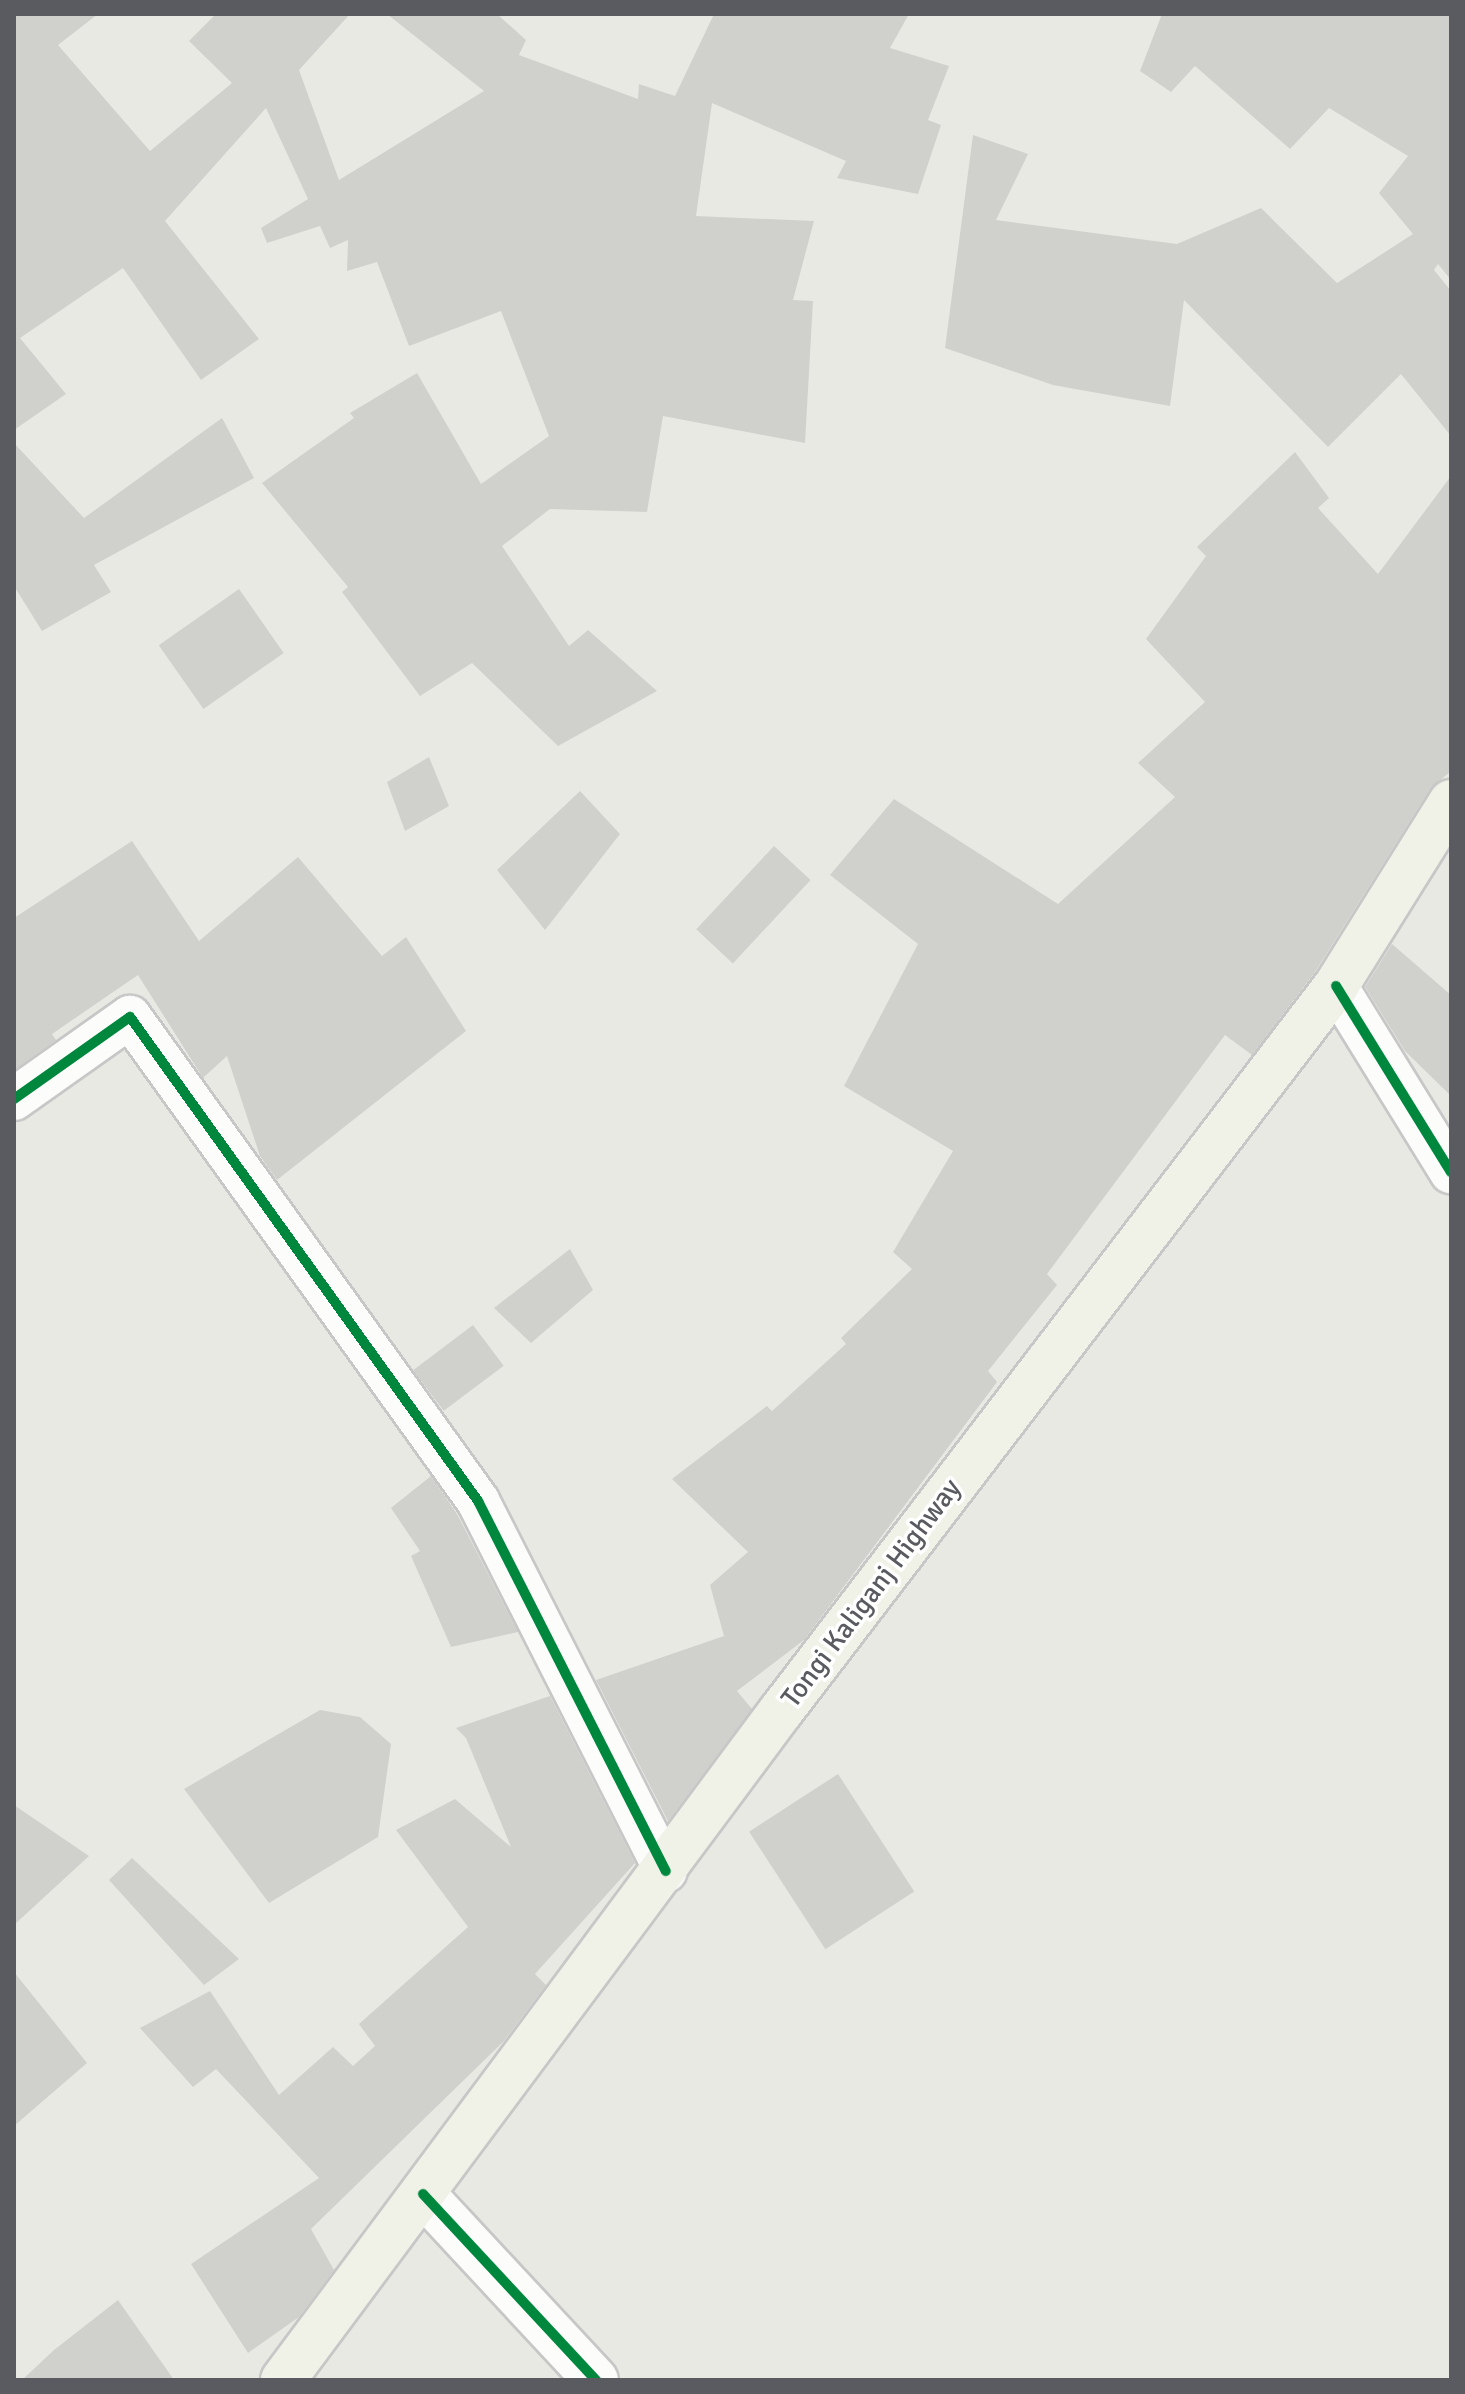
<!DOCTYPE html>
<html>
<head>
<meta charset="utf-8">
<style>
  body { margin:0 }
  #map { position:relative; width:1465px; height:2394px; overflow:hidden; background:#e9e9e4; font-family:Signika,sans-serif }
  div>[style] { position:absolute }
  .building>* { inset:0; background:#d0d0cd; transform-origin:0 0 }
  .roads { filter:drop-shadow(2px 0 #c6c7c6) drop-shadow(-2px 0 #c6c7c6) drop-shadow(0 2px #c6c7c6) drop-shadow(0 -2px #c6c7c6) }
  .minor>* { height:42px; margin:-21px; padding:0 21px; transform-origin:21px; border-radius:21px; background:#fcfcfb }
  .tertiary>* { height:44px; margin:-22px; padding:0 22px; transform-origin:22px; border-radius:22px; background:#fcfcfb }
  .primary>* { height:44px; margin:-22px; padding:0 22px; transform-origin:22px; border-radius:22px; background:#f0f1e7 }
  .cycleway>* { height:10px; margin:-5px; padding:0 5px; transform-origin:5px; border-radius:5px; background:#00873e }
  span { translate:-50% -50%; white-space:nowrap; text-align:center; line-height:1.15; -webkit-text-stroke:7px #fff; paint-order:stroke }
  .street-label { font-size:28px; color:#5a5b61 }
  .frame { position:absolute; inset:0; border:16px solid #5a5b61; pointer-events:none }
</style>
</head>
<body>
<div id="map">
  <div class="building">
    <div style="clip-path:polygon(14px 14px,98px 14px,58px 45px,150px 151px,232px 83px,189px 41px,216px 14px,350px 14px,299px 70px,339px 180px,484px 91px,387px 14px,497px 14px,526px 40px,519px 55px,638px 99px,639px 84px,675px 96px,714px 14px,909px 14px,890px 48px,949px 66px,928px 120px,941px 125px,918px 194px,837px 178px,846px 161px,712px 103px,696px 216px,814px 221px,793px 300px,813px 301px,805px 443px,663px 416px,647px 512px,550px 509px,502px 546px,569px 646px,588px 630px,657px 691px,558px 746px,472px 663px,420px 696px,342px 592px,348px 587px,262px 483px,354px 418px,350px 413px,417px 373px,481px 484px,549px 436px,501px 311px,409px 346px,377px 262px,347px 271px,348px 240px,330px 248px,320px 226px,267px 243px,261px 228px,308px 199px,266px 108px,165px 221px,259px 339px,201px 380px,123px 268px,20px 338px,66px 394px,14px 430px)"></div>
    <div style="clip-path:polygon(1162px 14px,1451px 14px,1451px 280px,1438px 264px,1434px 270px,1451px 291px,1451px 436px,1401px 374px,1328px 447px,1184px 300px,1170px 406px,1053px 385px,945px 348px,973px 135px,1028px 154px,996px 220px,1177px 244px,1261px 208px,1337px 283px,1413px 234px,1379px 193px,1408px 156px,1329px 108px,1290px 149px,1195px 66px,1171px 92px,1140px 71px)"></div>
    <div style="clip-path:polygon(222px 418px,254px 478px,94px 565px,111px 592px,42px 631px,14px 586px,14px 443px,84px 518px)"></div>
    <div style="clip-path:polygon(1295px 452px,1329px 498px,1318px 508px,1378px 574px,1451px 476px,1451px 771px,1430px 789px,1315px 972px,1252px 1055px,1225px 1035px,1047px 1274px,1057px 1285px,988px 1371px,997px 1382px,804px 1640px,737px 1691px,752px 1709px,668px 1821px,596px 1680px,724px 1636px,710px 1585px,748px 1552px,672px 1479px,767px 1406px,772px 1411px,846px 1344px,841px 1338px,912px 1269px,893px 1252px,953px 1151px,844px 1086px,918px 944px,830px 875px,894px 799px,1058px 904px,1175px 797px,1138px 763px,1205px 702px,1146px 639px,1206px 556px,1197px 547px)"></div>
    <div style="left:239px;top:589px;width:78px;height:98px;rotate:55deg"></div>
    <div style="clip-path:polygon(429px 757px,449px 806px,405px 831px,387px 782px)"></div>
    <div style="clip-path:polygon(580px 791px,620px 834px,545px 930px,497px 870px)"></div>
    <div style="clip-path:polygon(132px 841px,199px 941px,298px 857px,382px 956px,406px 937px,466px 1031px,277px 1180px,260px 1156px,227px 1056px,203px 1078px,138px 975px,52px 1034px,56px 1040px,14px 1070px,14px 918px)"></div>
    <div style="left:774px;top:846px;width:50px;height:114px;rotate:43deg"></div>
    <div style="clip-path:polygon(1392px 944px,1451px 995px,1451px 1096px,1405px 1051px,1365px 987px)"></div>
    <div style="clip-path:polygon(570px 1249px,593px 1290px,531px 1343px,494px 1308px)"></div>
    <div style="left:473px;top:1325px;width:51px;height:75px;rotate:53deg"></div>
    <div style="clip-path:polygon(431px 1476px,457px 1514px,518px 1632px,451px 1647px,411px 1556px,420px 1551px,391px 1508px)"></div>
    <div style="clip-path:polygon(550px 1696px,635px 1863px,535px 1974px,546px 1985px,504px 2041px,311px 2229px,334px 2270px,299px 2317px,248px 2353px,191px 2264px,319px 2178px,216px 2069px,193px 2087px,140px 2028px,210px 1991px,279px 2095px,333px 2047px,353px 2066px,375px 2046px,359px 2024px,468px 1927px,396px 1830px,455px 1799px,511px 1847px,466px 1738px,456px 1728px)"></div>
    <div style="clip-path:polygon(320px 1710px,360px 1717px,391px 1744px,378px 1837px,269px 1903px,184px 1789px)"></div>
    <div style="left:838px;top:1774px;width:140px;height:106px;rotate:57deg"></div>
    <div style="clip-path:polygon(14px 1805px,89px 1856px,14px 1925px)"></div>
    <div style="clip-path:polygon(132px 1858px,239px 1959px,204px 1985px,109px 1880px)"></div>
    <div style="clip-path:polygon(14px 1972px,87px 2063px,14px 2126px)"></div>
    <div style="clip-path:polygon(118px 2300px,174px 2380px,22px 2380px,54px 2350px)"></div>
  </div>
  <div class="roads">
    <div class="minor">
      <div style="left:1336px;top:986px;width:219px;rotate:58.3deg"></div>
      <div style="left:14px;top:1099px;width:142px;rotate:-35.3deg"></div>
      <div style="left:130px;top:1017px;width:596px;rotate:54.28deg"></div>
      <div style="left:478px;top:1501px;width:415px;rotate:63.1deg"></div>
    </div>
    <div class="tertiary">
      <div style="left:423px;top:2194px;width:254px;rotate:47.1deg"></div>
    </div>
    <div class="primary">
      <div style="left:283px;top:2380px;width:834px;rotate:-53.34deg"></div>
      <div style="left:781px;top:1711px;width:913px;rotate:-52.57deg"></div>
      <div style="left:1336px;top:986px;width:217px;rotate:-58deg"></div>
    </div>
  </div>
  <div class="cycleway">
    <div style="left:1336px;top:986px;width:219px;rotate:58.3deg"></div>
    <div style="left:14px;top:1099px;width:142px;rotate:-35.3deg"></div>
    <div style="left:130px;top:1017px;width:596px;rotate:54.28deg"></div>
    <div style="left:478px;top:1501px;width:415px;rotate:63.1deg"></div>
    <div style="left:423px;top:2194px;width:254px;rotate:47.1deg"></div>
  </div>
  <div class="street-label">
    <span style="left:871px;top:1593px;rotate:-53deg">Tongi Kaliganj Highway</span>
  </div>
  <div class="frame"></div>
</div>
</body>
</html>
